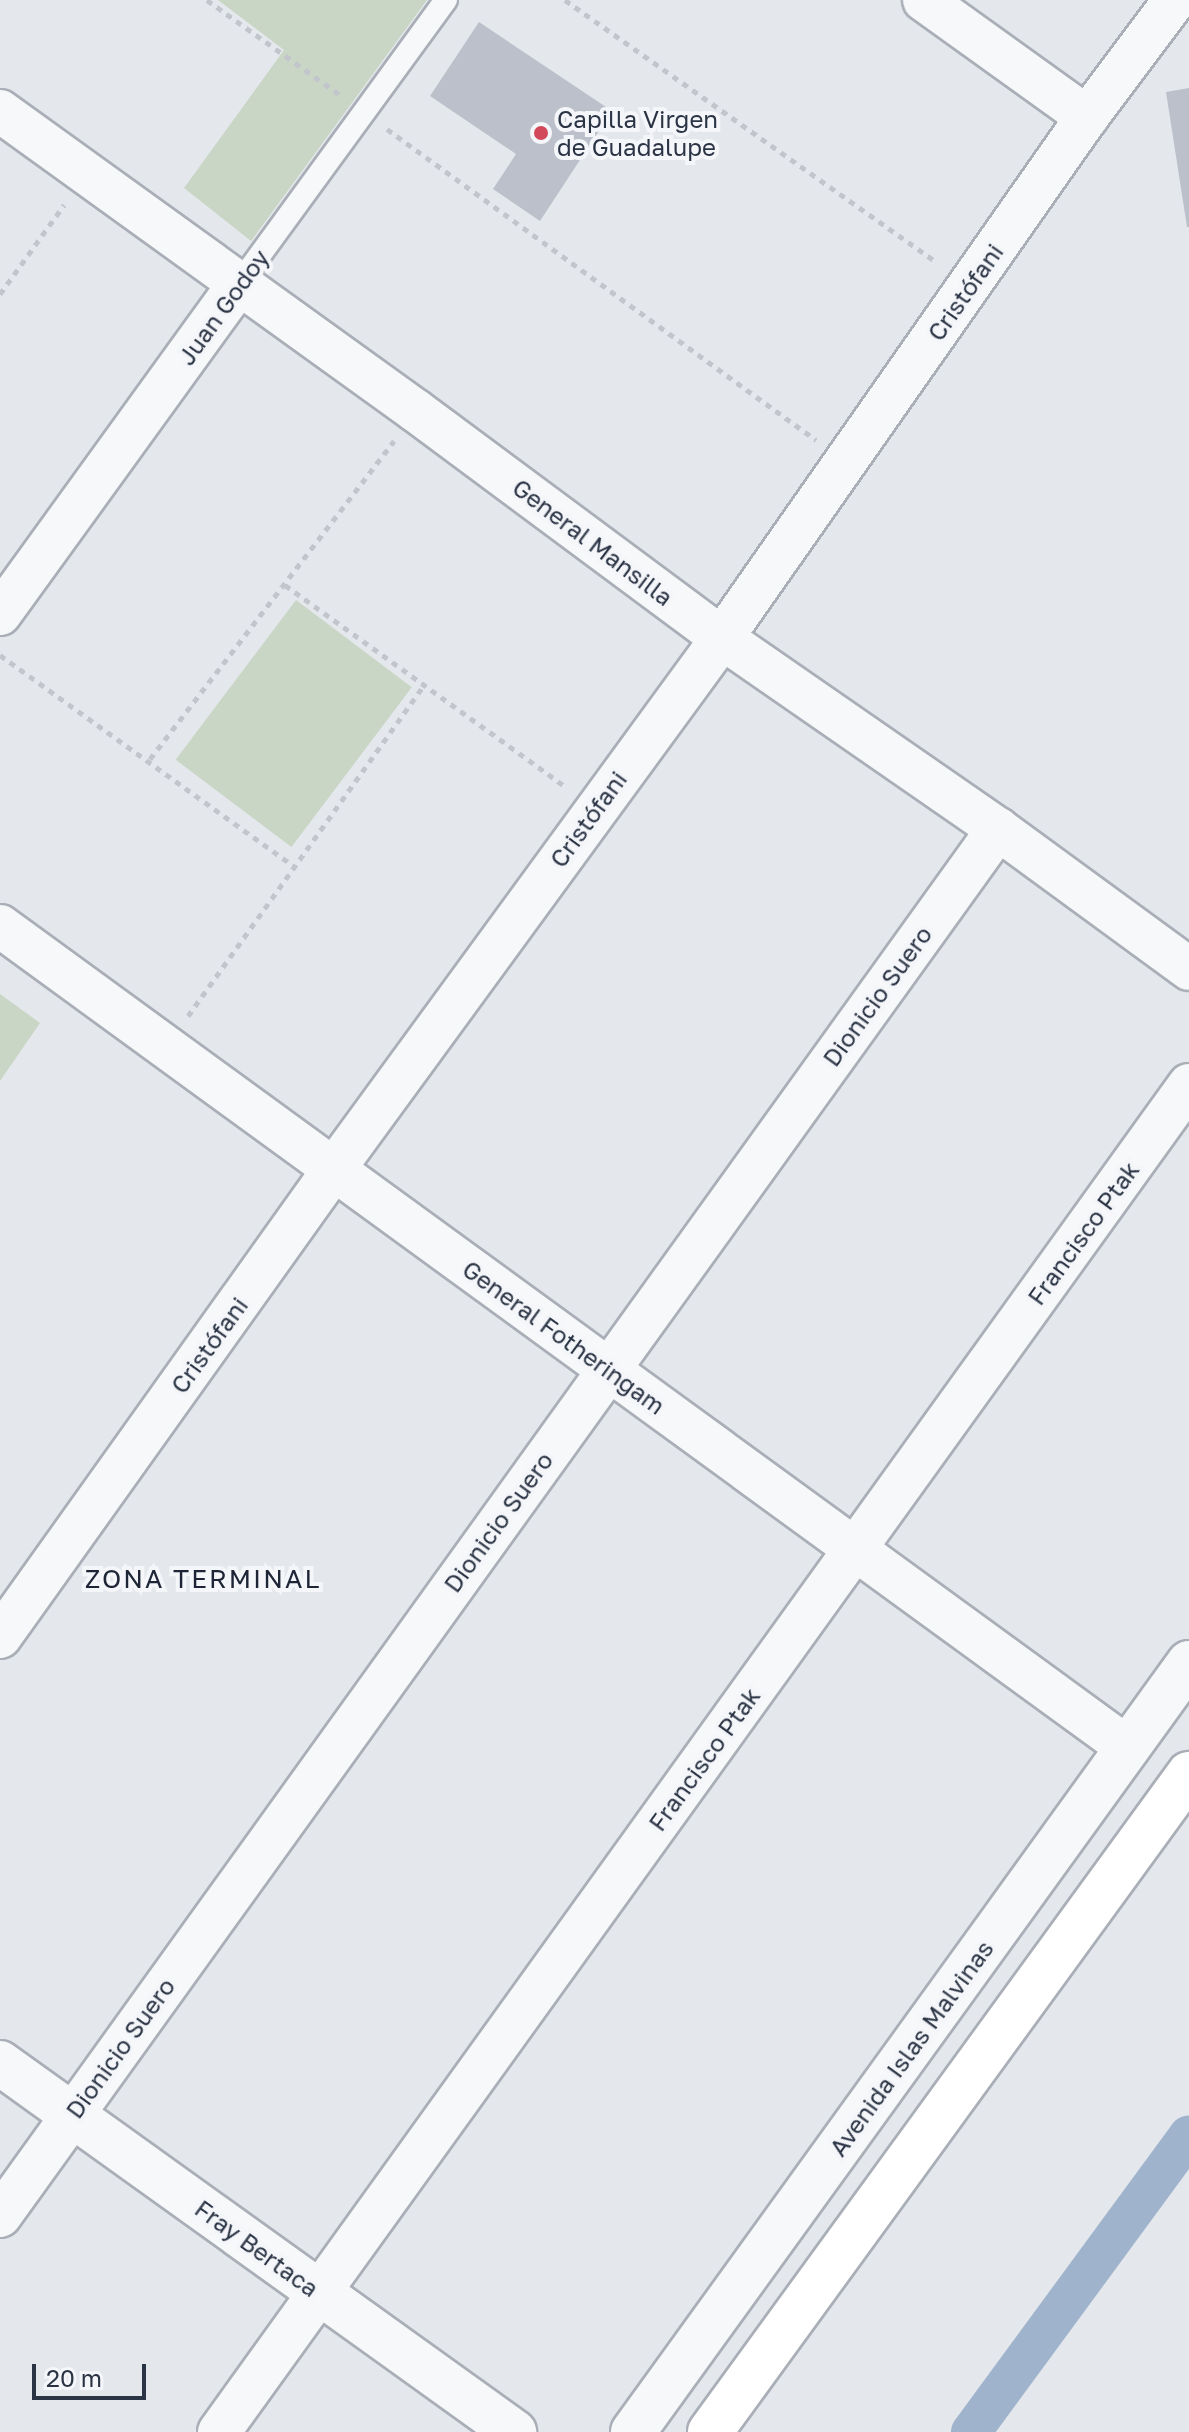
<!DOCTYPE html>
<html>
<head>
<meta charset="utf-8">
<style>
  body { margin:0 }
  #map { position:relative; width:1189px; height:2432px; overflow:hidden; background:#e4e7ec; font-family:"Golos Text",sans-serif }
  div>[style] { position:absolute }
  .green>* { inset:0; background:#c9d6c5; transform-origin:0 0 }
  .canal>* { height:40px; margin:-20px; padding:0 20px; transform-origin:20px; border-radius:20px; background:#9fb4cc }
  .building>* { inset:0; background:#bbc0ca }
  .path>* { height:5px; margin-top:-2.5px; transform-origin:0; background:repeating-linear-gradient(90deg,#c2c5cb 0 6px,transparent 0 12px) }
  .roads { filter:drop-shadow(2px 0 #a9aeb7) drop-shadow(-2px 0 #a9aeb7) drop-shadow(0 2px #a9aeb7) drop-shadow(0 -2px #a9aeb7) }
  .service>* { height:22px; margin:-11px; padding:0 11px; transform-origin:11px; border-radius:11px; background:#f7f8fa }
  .minor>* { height:42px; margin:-21px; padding:0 21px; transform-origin:21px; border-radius:21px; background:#f7f8fa }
  .tertiary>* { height:44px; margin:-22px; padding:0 22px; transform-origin:22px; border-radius:22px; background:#f7f8fa }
  .secondary>* { height:44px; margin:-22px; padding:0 22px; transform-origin:22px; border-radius:22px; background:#fff }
  .dots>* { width:22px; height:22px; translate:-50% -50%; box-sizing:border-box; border:4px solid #f4f6f9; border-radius:50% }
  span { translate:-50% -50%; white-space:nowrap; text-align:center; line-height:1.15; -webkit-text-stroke:8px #f4f6f9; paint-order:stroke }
  .poi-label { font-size:24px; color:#2b3445 }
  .left { translate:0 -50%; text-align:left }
  .street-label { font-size:24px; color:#2b3445 }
  .neighbourhood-label { font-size:26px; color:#1d2536; letter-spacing:2px }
  .scale { position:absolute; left:32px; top:2364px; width:114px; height:36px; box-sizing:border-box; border:4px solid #2b3445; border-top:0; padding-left:10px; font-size:24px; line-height:28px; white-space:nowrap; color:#2b3445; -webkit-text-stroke:6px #f4f6f9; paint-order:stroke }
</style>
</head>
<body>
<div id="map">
  <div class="green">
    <div style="clip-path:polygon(218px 0,427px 0,251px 241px,184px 188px,284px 50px)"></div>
    <div style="left:296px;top:600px;width:145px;height:200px;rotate:37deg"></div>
    <div style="clip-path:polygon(0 994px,40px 1023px,0 1081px)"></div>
  </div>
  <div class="canal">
    <div style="left:971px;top:2432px;width:368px;rotate:-53.7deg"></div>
  </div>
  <div class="building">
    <div style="clip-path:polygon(479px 22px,612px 111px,540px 221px,493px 189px,516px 154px,430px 96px)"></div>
    <div style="clip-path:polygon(1189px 88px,1189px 227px,1187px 227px,1166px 92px)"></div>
  </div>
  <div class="path">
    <div style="left:207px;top:0;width:163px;rotate:35.5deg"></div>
    <div style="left:565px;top:0;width:454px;rotate:35.2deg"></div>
    <div style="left:387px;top:129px;width:530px;rotate:35.94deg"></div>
    <div style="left:0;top:294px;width:110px;rotate:-54.3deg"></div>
    <div style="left:285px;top:585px;width:346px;rotate:35.7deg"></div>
    <div style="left:0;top:655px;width:363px;rotate:35.7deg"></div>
    <div style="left:150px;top:759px;width:401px;rotate:-52.5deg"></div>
    <div style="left:188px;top:1016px;width:408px;rotate:-54.5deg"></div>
  </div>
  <div class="roads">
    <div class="service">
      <div style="left:238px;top:285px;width:353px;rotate:-53.9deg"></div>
    </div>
    <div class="minor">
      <div style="left:924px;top:0;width:201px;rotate:35.7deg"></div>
      <div style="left:0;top:111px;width:513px;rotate:35.8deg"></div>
      <div style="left:416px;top:411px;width:381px;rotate:36.6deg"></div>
      <div style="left:722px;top:638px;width:336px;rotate:34.7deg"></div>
      <div style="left:998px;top:829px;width:237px;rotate:36.2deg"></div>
      <div style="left:0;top:614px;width:406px;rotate:-54.1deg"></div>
      <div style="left:0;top:926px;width:1396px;rotate:36.08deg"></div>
      <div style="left:0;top:1637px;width:575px;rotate:-54.49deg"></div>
      <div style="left:334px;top:1169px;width:658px;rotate:-53.84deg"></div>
      <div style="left:722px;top:638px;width:636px;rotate:-54.99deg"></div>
      <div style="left:1087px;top:117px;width:146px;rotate:-53.1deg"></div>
      <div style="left:0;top:2216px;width:1709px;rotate:-54.26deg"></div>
      <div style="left:219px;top:2432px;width:1660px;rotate:-54.24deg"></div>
    </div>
    <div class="tertiary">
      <div style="left:0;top:2063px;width:633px;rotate:35.67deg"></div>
      <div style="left:633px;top:2432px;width:949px;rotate:-54.13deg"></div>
    </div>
    <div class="secondary">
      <div style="left:710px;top:2432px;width:814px;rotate:-53.95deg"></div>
    </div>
  </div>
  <div class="dots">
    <div style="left:541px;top:133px;background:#d1495b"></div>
  </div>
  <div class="poi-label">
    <span class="left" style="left:557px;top:133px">Capilla Virgen<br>de Guadalupe</span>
  </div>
  <div class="street-label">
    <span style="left:965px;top:292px;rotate:-55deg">Cristófani</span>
    <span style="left:223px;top:307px;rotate:-54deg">Juan Godoy</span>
    <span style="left:593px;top:542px;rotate:37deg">General Mansilla</span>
    <span style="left:588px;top:819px;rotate:-54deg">Cristófani</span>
    <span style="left:877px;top:996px;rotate:-54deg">Dionicio Suero</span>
    <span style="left:1083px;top:1233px;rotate:-54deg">Francisco Ptak</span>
    <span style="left:564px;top:1337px;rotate:36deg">General Fotheringam</span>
    <span style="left:209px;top:1345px;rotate:-54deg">Cristófani</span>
    <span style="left:498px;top:1522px;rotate:-54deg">Dionicio Suero</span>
    <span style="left:704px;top:1759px;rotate:-54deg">Francisco Ptak</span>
    <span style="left:120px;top:2048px;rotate:-54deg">Dionicio Suero</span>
    <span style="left:911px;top:2048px;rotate:-54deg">Avenida Islas Malvinas</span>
    <span style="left:257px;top:2248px;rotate:36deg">Fray Bertaca</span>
  </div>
  <div class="neighbourhood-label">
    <span style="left:203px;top:1579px">ZONA TERMINAL</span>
  </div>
  <div class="scale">20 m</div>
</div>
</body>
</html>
